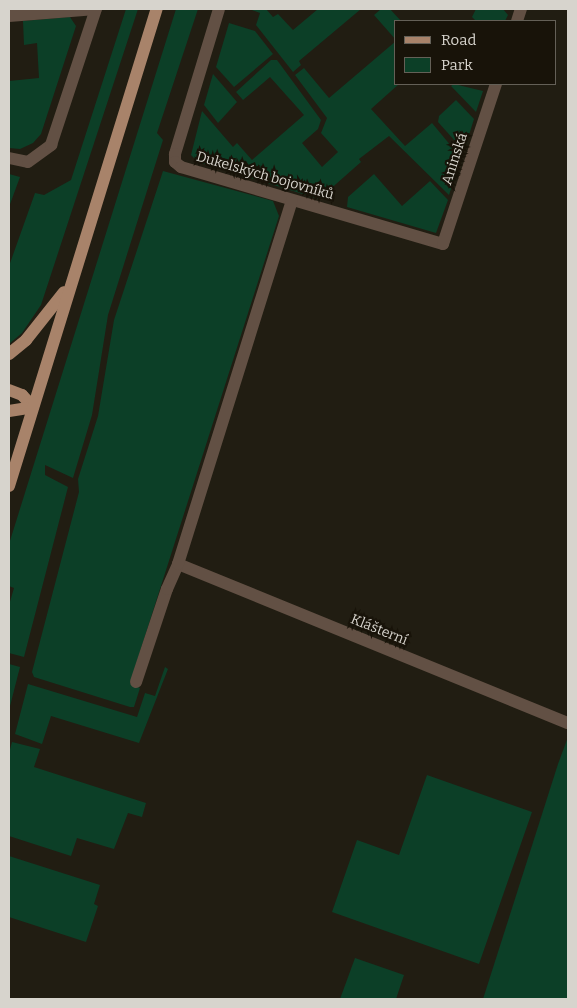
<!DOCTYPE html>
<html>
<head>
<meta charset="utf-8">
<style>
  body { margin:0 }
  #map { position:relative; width:577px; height:1008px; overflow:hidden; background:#211d12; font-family:Bitter,serif }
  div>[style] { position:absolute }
  .green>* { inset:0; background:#0c3f27 }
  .minor>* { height:12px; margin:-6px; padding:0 6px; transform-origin:6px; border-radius:6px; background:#625044 }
  .primary>* { height:12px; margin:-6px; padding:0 6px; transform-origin:6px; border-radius:6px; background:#a8836a }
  span { translate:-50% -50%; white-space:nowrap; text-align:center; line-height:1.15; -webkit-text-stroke:4.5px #181309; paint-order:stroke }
  .street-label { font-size:14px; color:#d7d4cd }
  .frame { position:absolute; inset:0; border:10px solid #d7d4cd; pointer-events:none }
  .legend { position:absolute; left:394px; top:20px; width:162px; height:65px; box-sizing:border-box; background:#181309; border:1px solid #646057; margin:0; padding:6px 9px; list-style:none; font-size:15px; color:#d7d4cd }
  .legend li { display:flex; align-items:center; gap:10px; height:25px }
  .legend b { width:25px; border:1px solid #646057 }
</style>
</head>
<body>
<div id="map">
  <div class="green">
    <div style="clip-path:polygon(126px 9px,138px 9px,41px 305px,22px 333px,9px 344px,9px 266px,35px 193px,44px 195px,71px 180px)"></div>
    <div style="clip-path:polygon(176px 9px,198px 9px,157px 133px,163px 140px,108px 315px,92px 415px,73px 478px,45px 465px,45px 475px,68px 487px,24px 657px,9px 653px,9px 605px,14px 588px,9px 586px,9px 544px)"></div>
    <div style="clip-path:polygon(249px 9px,266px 9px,273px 17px,278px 14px,293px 30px,318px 9px,361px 9px,299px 61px,301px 65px,293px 72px,256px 25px,260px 13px)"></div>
    <div style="clip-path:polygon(381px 9px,390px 9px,401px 21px,396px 21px,396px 40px,374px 15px)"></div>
    <div style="clip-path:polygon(476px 9px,503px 9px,508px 15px,505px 21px,476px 21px,472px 17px)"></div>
    <div style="clip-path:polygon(70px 17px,76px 26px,41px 134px,33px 143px,20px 149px,9px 148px,9px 81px,39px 78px,37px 43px,24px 45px,23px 21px)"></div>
    <div style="clip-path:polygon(229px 23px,255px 31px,273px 54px,234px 87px,216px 67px)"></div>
    <div style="clip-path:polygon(396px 41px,396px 84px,399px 84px,371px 109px,405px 146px,432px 123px,461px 158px,449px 195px,389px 136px,359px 159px,361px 162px,319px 199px,198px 162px,191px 155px,202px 111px,233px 147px,237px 143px,252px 160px,304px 115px,270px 77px,243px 100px,236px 92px,271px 60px,277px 60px,321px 120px,318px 129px,302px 143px,322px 167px,338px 152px,321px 133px,327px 118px,295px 75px,304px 68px,329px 98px)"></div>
    <div style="clip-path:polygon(213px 74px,237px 102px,218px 123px,204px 105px)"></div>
    <div style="clip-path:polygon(454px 84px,483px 91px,476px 112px,451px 86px)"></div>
    <div style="clip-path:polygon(456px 100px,474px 119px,464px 151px,438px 122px,439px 116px)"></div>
    <div style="clip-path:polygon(163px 171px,273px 201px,279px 216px,130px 683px,140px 688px,134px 707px,130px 707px,34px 677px,32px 672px,79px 492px,78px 479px,98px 416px,114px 320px)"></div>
    <div style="clip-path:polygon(9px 174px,20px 177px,9px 207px)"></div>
    <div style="clip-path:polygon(374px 174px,402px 206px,430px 181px,448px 200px,436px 233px,347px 207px,348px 197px)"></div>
    <div style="clip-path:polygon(9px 664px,20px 667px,9px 710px)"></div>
    <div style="clip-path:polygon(165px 667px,168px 669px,139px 743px,51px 716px,42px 744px,15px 734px,28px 684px,137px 717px,145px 693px,155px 696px)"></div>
    <div style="clip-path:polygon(568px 737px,568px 999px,483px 999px,558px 764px)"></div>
    <div style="clip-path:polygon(12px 742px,40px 749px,34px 767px,146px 803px,142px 817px,128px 813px,114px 849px,77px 838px,71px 856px,9px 836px,9px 753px)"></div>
    <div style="clip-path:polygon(427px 775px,532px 812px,479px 964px,332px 912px,357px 840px,399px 855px)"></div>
    <div style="clip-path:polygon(9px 856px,100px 885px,94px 904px,98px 906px,86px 942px,9px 917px)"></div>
    <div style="clip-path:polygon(355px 958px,404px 975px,396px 999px,340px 999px)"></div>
  </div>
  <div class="minor">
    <div style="left:219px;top:9px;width:152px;rotate:106.9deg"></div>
    <div style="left:175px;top:154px;width:8px;rotate:90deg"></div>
    <div style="left:175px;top:162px;width:8px;rotate:40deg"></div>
    <div style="left:181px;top:167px;width:273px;rotate:16.4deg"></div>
    <div style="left:443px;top:244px;width:169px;rotate:-71.7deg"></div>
    <div style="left:9px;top:16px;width:87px;rotate:-4.6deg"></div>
    <div style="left:517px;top:21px;width:13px;rotate:-72deg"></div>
    <div style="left:9px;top:158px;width:19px;rotate:12deg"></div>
    <div style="left:28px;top:162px;width:29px;rotate:-36deg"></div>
    <div style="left:51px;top:145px;width:143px;rotate:-71.7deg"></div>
    <div style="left:178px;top:564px;width:421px;rotate:22.2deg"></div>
    <div style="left:136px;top:682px;width:98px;rotate:-71.6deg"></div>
    <div style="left:167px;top:589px;width:27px;rotate:-66deg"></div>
    <div style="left:178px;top:564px;width:381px;rotate:-72.6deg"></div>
  </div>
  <div class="primary">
    <div style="left:9px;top:354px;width:22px;rotate:-39deg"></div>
    <div style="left:26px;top:340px;width:61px;rotate:-51.6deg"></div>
    <div style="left:9px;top:390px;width:14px;rotate:21deg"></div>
    <div style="left:22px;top:395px;width:16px;rotate:47deg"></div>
    <div style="left:9px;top:411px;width:24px;rotate:-9deg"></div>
    <div style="left:9px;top:486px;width:499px;rotate:-72.8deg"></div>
  </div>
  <div class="street-label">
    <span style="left:455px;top:159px;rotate:-72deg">Aninská</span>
    <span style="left:265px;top:176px;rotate:16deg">Dukelských bojovníků</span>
    <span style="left:379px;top:630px;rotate:22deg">Klášterní</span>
  </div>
  <div class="frame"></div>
  <ul class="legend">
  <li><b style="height:6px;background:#a8836a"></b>Road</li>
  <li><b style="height:14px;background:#0c3f27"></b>Park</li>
  </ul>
</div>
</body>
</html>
